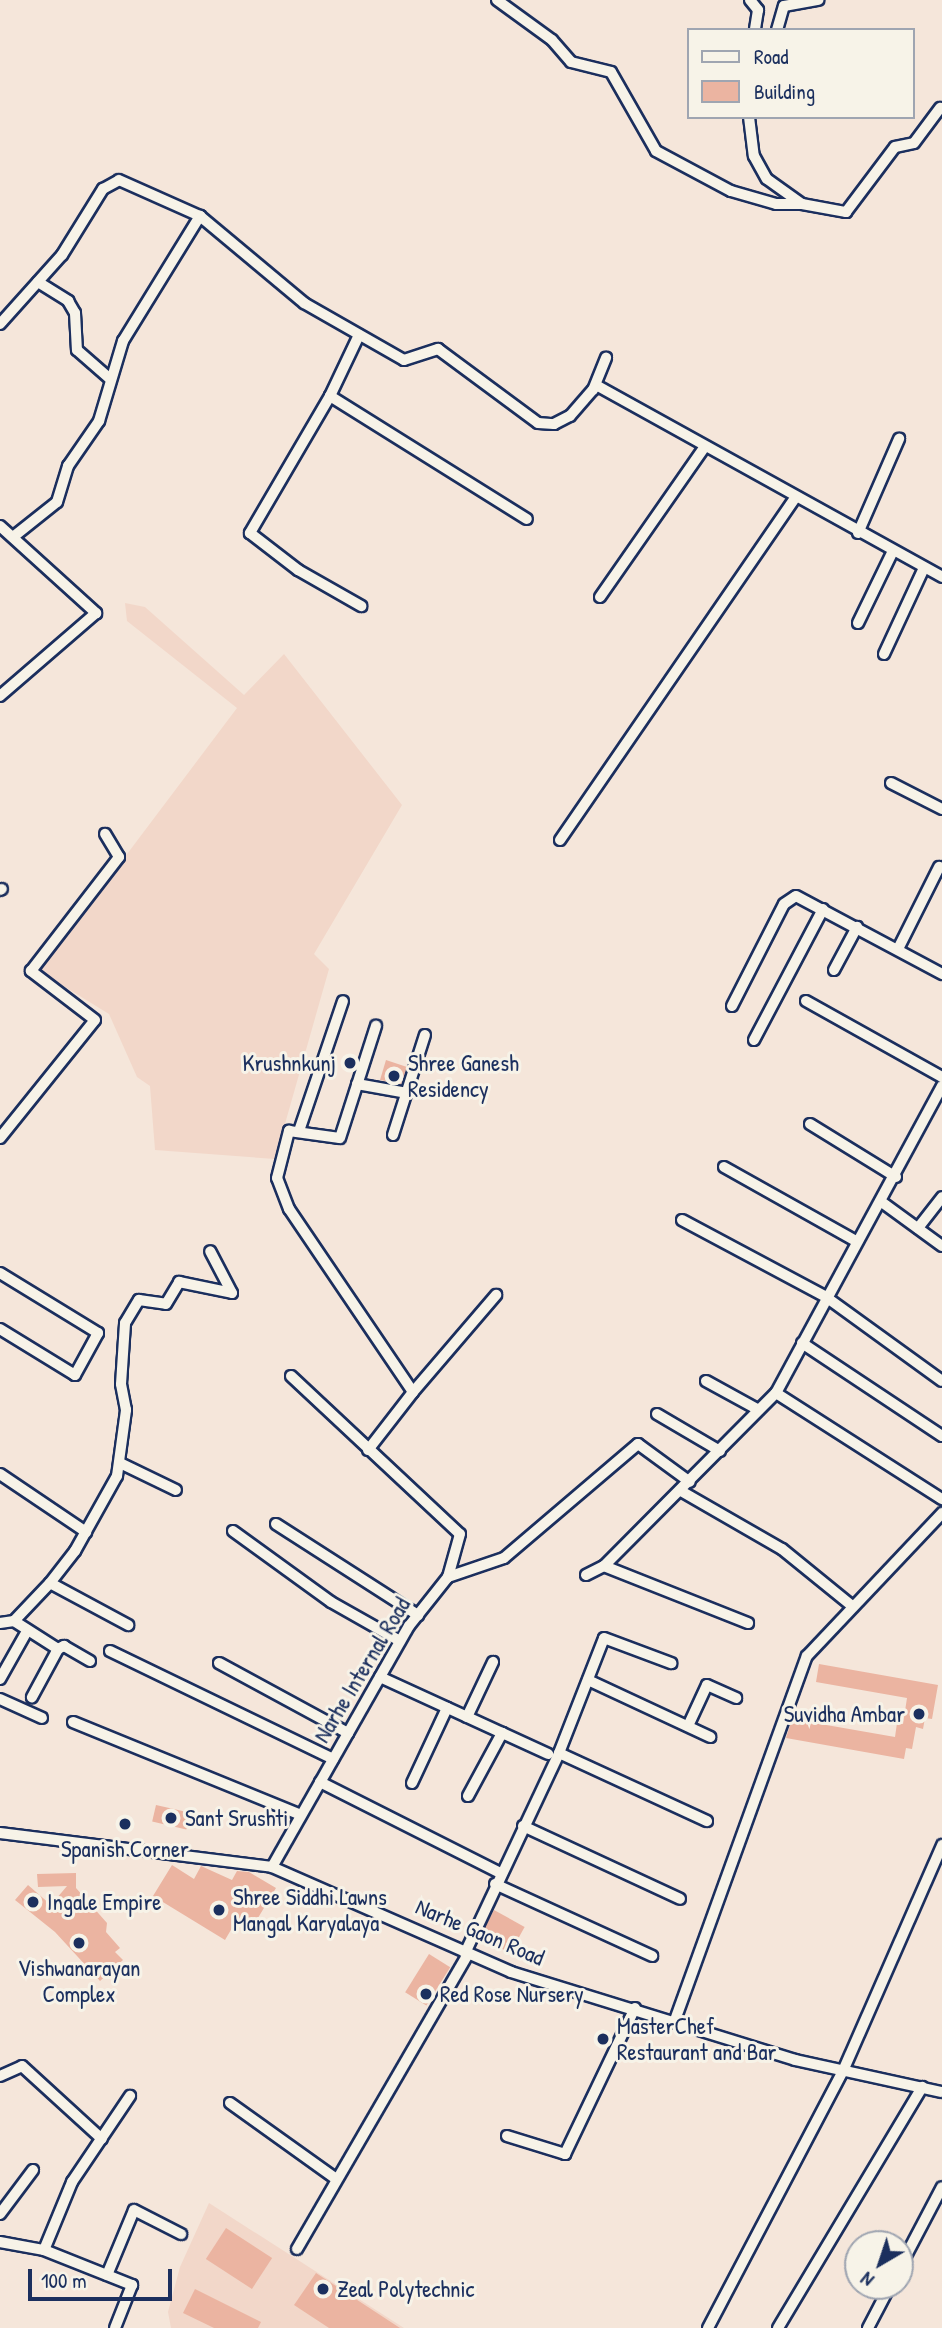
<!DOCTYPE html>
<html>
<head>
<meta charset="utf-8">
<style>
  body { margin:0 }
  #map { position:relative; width:942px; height:2328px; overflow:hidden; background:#f5e6da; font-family:"Patrick Hand",sans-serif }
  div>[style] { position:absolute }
  .built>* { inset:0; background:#f2d7c9 }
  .building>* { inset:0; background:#ebb4a1; transform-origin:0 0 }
  .roads { filter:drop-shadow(2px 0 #1b2f5e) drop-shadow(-2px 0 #1b2f5e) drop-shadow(0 2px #1b2f5e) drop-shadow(0 -2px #1b2f5e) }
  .minor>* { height:10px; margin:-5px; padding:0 5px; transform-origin:5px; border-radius:5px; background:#f7f3e8 }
  .dots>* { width:19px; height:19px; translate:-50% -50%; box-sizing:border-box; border:4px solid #f7f3e8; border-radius:50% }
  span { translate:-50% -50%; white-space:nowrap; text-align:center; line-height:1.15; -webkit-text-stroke:6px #f7f3e8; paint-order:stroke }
  .poi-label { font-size:23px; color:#1b2f5e }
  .right { translate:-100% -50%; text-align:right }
  .left { translate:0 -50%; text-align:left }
  .street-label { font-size:23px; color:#1b2f5e }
  .legend { position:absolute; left:687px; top:28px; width:228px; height:91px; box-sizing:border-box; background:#f7f3e8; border:2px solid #9fa5b1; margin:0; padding:9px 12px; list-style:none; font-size:21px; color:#1b2f5e }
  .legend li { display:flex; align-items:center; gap:14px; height:35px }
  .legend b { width:35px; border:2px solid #9fa5b1 }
  .north { position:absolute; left:844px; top:2230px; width:70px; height:70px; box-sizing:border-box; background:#f7f3e8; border:2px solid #9fa5b1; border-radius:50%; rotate:219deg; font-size:19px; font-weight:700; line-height:28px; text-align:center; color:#1b2f5e }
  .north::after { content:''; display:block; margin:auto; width:24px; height:32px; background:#1b2f5e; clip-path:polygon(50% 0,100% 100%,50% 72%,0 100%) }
  .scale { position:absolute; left:28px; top:2269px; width:144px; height:32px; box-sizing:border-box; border:4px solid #1b2f5e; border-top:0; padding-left:9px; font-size:21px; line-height:24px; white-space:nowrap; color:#1b2f5e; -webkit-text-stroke:5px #f7f3e8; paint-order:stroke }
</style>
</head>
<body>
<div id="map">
  <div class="built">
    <div style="clip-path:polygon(125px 603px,145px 607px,244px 695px,284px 654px,402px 805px,314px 954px,329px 969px,275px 1159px,155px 1150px,150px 1086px,137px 1077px,109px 1014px,39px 971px,237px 708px,127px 621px)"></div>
    <div style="clip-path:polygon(209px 2203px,404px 2328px,171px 2328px,168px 2312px,180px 2267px)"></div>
  </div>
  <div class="building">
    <div style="clip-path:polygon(386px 1060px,407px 1067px,401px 1084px,380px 1080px)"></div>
    <div style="clip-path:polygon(819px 1664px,938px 1685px,932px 1719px,925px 1718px,923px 1729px,916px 1727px,912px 1749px,906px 1748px,904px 1759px,786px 1738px,792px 1719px,895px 1737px,897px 1723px,903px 1724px,907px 1698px,816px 1682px)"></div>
    <div style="left:156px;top:1805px;width:35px;height:17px;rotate:13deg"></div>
    <div style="clip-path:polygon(172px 1865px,194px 1879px,201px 1866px,232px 1880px,237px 1871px,249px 1872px,276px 1888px,250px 1931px,235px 1923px,225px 1940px,153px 1896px)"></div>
    <div style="clip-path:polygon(76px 1873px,76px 1888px,107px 1923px,106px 1932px,120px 1948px,115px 1952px,123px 1960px,100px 1981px,55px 1932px,15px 1900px,28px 1885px,51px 1905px,67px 1886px,38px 1887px,37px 1874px)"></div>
    <div style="left:494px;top:1910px;width:35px;height:30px;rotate:29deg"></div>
    <div style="left:429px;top:1954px;width:25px;height:45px;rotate:32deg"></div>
    <div style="left:226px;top:2228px;width:55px;height:37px;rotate:33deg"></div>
    <div style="clip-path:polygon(316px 2273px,400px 2328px,329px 2328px,294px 2305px)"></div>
    <div style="clip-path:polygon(195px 2289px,261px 2322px,258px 2328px,214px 2328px,183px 2313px)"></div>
  </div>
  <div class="roads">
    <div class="minor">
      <div style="left:497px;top:0;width:68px;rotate:36deg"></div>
      <div style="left:552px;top:40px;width:29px;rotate:49deg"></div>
      <div style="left:571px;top:62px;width:41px;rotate:14deg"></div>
      <div style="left:611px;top:72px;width:91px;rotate:60.3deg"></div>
      <div style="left:656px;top:151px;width:85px;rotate:28.1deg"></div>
      <div style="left:731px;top:191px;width:47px;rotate:16.1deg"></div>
      <div style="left:776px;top:204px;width:26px"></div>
      <div style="left:750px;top:0;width:13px;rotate:51deg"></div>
      <div style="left:758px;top:10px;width:20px;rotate:99deg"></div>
      <div style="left:777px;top:30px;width:25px;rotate:-74deg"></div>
      <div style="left:784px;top:6px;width:35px;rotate:-10deg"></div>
      <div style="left:749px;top:117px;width:39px;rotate:83deg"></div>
      <div style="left:754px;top:156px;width:26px;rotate:61deg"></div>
      <div style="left:767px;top:179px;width:43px;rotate:35.5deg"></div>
      <div style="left:802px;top:204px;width:45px;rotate:10.3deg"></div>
      <div style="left:846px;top:212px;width:81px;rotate:-53deg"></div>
      <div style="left:895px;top:147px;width:19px;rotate:-12deg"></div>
      <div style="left:914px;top:143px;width:44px;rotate:-53.4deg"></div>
      <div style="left:38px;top:282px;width:36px;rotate:32deg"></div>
      <div style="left:68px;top:301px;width:14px;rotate:60deg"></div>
      <div style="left:75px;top:313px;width:37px;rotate:87deg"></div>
      <div style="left:77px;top:350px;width:43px;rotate:41.2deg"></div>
      <div style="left:0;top:324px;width:93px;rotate:-48.1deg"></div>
      <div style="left:62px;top:255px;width:78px;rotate:-58.2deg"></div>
      <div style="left:103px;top:189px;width:18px;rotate:-29deg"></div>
      <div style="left:119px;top:180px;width:89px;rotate:24deg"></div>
      <div style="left:200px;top:216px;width:136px;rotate:39.9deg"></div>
      <div style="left:304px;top:303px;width:115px;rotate:29.7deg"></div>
      <div style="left:404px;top:360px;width:36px;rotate:-18deg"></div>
      <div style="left:438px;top:349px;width:124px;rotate:36.5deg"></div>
      <div style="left:538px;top:423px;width:16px;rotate:4deg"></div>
      <div style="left:554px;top:424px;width:18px;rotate:-27deg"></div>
      <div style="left:570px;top:416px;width:35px;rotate:-49deg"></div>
      <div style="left:593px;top:390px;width:35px;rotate:-68deg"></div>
      <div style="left:359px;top:335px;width:68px;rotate:115.4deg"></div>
      <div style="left:330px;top:396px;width:159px;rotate:120.3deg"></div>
      <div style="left:250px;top:533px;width:61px;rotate:37.6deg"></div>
      <div style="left:298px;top:570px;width:73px;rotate:29.7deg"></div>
      <div style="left:596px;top:385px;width:396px;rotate:29deg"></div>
      <div style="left:330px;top:396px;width:232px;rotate:32deg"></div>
      <div style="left:0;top:526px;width:130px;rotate:42.2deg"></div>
      <div style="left:96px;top:613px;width:127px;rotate:139.2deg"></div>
      <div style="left:858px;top:533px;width:103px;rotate:-66.4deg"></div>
      <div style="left:13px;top:537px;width:56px;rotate:-38.5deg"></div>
      <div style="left:57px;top:502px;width:38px;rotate:-73deg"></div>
      <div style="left:68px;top:466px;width:55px;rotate:-55.4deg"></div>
      <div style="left:99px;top:421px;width:84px;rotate:-73.3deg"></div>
      <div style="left:123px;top:341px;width:147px;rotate:-58.4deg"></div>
      <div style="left:600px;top:597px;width:182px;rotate:-55.1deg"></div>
      <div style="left:858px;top:623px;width:80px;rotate:-64.1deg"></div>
      <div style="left:884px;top:654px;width:95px;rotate:-65.1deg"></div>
      <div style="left:891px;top:783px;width:57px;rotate:27deg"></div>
      <div style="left:560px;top:840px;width:413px;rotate:-55.5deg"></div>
      <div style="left:0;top:890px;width:2px;rotate:-27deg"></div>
      <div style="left:898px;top:949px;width:92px;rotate:-63.4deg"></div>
      <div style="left:834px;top:970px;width:49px;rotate:-61.9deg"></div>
      <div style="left:806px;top:1001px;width:156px;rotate:29.2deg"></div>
      <div style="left:732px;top:1006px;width:114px;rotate:-63deg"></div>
      <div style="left:784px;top:904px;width:14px;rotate:-34deg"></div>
      <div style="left:796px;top:896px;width:166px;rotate:28.1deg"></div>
      <div style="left:754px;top:1040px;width:148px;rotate:-62.2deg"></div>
      <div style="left:357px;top:1084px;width:51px;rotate:10.2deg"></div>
      <div style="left:810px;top:1124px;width:101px;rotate:31.6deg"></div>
      <div style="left:299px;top:1131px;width:137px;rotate:-71.3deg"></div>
      <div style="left:393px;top:1135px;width:105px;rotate:-72.3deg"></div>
      <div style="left:0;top:1138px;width:151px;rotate:-51.2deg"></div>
      <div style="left:95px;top:1020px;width:81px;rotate:-142.6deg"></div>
      <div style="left:31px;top:971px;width:144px;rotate:-52.3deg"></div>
      <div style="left:119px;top:857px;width:27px;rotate:-121deg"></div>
      <div style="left:724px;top:1167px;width:151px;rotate:29.3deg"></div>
      <div style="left:883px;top:1203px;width:73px;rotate:36.1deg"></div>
      <div style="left:682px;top:1220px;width:163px;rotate:28.1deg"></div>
      <div style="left:826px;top:1297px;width:143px;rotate:35.9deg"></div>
      <div style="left:918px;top:1228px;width:39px;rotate:-52deg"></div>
      <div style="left:0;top:1273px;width:115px;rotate:31.5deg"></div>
      <div style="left:98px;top:1333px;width:48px;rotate:118.7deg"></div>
      <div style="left:75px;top:1375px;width:88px;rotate:-148.5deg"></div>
      <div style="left:802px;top:1343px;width:168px;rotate:33.6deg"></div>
      <div style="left:291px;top:1376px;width:231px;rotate:43.1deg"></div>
      <div style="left:460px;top:1534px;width:45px;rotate:105.6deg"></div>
      <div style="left:706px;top:1381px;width:60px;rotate:28.7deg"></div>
      <div style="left:413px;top:1392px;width:128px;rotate:-49.4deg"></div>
      <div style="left:776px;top:1393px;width:197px;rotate:32.6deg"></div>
      <div style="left:657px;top:1414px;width:73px;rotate:30.4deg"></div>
      <div style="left:368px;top:1450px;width:73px;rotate:-52.2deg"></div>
      <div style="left:413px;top:1392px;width:221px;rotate:-124.1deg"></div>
      <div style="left:289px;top:1209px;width:33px;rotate:-111deg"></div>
      <div style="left:277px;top:1178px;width:49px;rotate:-75.7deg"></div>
      <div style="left:289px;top:1131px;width:51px;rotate:7.8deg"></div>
      <div style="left:340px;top:1138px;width:118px;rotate:-72.2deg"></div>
      <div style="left:120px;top:1463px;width:62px;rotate:25.7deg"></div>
      <div style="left:0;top:1474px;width:104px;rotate:34deg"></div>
      <div style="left:681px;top:1491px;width:116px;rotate:29.9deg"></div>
      <div style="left:782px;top:1549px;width:89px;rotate:39.1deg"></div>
      <div style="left:276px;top:1524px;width:169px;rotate:32.7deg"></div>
      <div style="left:233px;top:1531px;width:121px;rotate:35.9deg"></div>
      <div style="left:331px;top:1602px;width:79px;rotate:29.5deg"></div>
      <div style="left:604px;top:1566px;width:155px;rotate:21.6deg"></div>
      <div style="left:586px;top:1575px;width:20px;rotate:-27deg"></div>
      <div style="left:604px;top:1566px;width:244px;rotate:-45.2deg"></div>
      <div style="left:776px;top:1393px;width:349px;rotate:-61.6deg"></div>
      <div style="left:50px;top:1583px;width:89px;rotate:28.3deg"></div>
      <div style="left:14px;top:1621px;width:52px;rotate:32.5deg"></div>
      <div style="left:58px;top:1649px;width:55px;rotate:118.4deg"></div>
      <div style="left:0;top:1623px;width:14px;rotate:-8deg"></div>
      <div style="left:14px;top:1621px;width:52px;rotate:-46.5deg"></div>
      <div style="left:50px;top:1583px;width:41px;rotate:-52deg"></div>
      <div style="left:75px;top:1551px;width:86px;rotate:-60.8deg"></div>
      <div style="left:117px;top:1476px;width:67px;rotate:-82.2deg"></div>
      <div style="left:126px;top:1410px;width:26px;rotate:-101deg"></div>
      <div style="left:121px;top:1384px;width:61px;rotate:-86.2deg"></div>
      <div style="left:125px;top:1323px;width:27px;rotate:-59deg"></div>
      <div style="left:139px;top:1300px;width:27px;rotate:8deg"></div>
      <div style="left:166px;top:1304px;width:26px;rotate:-59deg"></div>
      <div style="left:179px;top:1282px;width:54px;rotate:11.7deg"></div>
      <div style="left:232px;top:1293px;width:47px;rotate:-117.6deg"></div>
      <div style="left:58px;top:1649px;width:7px;rotate:-27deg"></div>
      <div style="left:64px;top:1646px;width:30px;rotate:30deg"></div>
      <div style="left:110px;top:1651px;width:248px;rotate:25.8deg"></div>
      <div style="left:219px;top:1663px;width:147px;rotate:28.5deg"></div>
      <div style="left:380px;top:1677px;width:185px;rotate:24.6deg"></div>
      <div style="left:0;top:1679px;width:55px;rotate:-60.6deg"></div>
      <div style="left:588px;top:1680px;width:135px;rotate:25deg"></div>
      <div style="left:0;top:1699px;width:46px;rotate:24.3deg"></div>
      <div style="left:467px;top:1717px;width:61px;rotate:-64.7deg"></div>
      <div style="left:73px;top:1722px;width:246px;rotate:22.2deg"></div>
      <div style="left:688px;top:1726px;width:45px;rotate:-65.1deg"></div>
      <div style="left:707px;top:1685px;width:32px;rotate:24deg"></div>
      <div style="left:559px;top:1753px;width:163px;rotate:24.7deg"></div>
      <div style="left:320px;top:1782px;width:202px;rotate:26.8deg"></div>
      <div style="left:412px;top:1783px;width:83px;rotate:-65deg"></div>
      <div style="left:468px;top:1796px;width:72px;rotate:-61.6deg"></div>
      <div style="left:523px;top:1826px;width:173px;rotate:24.9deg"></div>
      <div style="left:0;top:1833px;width:274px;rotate:7.1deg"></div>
      <div style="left:272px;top:1867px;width:261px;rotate:23.7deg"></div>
      <div style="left:511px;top:1972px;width:297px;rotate:17.2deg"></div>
      <div style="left:795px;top:2060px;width:150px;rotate:12.3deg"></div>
      <div style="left:272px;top:1867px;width:277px;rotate:-60.4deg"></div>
      <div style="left:409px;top:1626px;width:63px;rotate:-51.5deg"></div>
      <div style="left:448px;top:1577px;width:59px;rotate:-18.7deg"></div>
      <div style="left:504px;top:1558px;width:176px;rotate:-40.4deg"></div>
      <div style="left:638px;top:1444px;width:64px;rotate:36.2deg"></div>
      <div style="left:495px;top:1884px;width:173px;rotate:24.6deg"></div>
      <div style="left:465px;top:1953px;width:221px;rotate:-64.8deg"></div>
      <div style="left:559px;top:1753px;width:123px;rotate:-68.6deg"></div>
      <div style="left:604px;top:1638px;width:72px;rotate:20.5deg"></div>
      <div style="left:675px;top:2020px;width:387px;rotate:-70.1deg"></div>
      <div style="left:807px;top:1656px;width:197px;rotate:-46.6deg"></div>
      <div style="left:0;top:2076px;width:24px;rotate:-24deg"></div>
      <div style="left:22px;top:2066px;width:108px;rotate:42.4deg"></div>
      <div style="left:230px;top:2103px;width:130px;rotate:35.6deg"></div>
      <div style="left:507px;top:2136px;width:61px;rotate:17.2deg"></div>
      <div style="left:565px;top:2154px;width:162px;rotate:-64.4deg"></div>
      <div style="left:0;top:2214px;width:55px;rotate:-53.1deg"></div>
      <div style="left:0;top:2242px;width:45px;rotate:10.3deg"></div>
      <div style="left:44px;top:2250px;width:95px;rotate:21.7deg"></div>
      <div style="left:132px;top:2285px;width:46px;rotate:111.6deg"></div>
      <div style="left:297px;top:2249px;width:341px;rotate:-59.9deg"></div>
      <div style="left:44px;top:2250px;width:74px;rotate:-67.6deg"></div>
      <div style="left:72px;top:2182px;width:104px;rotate:-56deg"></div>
      <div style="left:900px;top:2267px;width:90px;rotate:-62.3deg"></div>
      <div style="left:107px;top:2275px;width:70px;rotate:-67.4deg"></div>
      <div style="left:134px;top:2210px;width:53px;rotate:27.1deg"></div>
      <div style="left:708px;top:2328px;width:290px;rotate:-62.3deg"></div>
      <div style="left:843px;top:2071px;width:247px;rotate:-66.3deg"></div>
      <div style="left:778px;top:2328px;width:281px;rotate:-59.1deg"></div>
      <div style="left:868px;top:2328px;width:47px;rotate:-62.4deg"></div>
    </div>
  </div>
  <div class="dots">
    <div style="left:350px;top:1063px;background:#1b2f5e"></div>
    <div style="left:394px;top:1076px;background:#1b2f5e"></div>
    <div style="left:919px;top:1714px;background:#1b2f5e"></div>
    <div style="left:171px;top:1818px;background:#1b2f5e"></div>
    <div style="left:125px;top:1824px;background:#1b2f5e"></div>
    <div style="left:33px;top:1902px;background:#1b2f5e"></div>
    <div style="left:219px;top:1910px;background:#1b2f5e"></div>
    <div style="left:79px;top:1943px;background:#1b2f5e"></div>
    <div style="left:426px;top:1994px;background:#1b2f5e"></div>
    <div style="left:603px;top:2039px;background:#1b2f5e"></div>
    <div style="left:323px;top:2289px;background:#1b2f5e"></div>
  </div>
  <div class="poi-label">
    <span class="right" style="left:336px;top:1063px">Krushnkunj</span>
    <span class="left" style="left:408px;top:1076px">Shree Ganesh<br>Residency</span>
    <span class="right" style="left:905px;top:1714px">Suvidha Ambar</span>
    <span class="left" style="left:185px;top:1818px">Sant Srushti</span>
    <span style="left:125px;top:1849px">Spanish Corner</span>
    <span class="left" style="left:233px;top:1910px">Shree Siddhi Lawns<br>Mangal Karyalaya</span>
    <span class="left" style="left:47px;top:1902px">Ingale Empire</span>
    <span style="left:79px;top:1981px">Vishwanarayan<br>Complex</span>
    <span class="left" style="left:440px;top:1994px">Red Rose Nursery</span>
    <span class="left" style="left:617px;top:2039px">MasterChef<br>Restaurant and Bar</span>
    <span class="left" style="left:337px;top:2289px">Zeal Polytechnic</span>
  </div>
  <div class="street-label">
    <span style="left:362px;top:1670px;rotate:-59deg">Narhe Internal Road</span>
    <span style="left:480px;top:1932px;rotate:23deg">Narhe Gaon Road</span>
  </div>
  <ul class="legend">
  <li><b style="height:9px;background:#f7f3e8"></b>Road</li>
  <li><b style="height:19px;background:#ebb4a1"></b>Building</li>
  </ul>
  <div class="north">N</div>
  <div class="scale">100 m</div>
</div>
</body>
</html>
